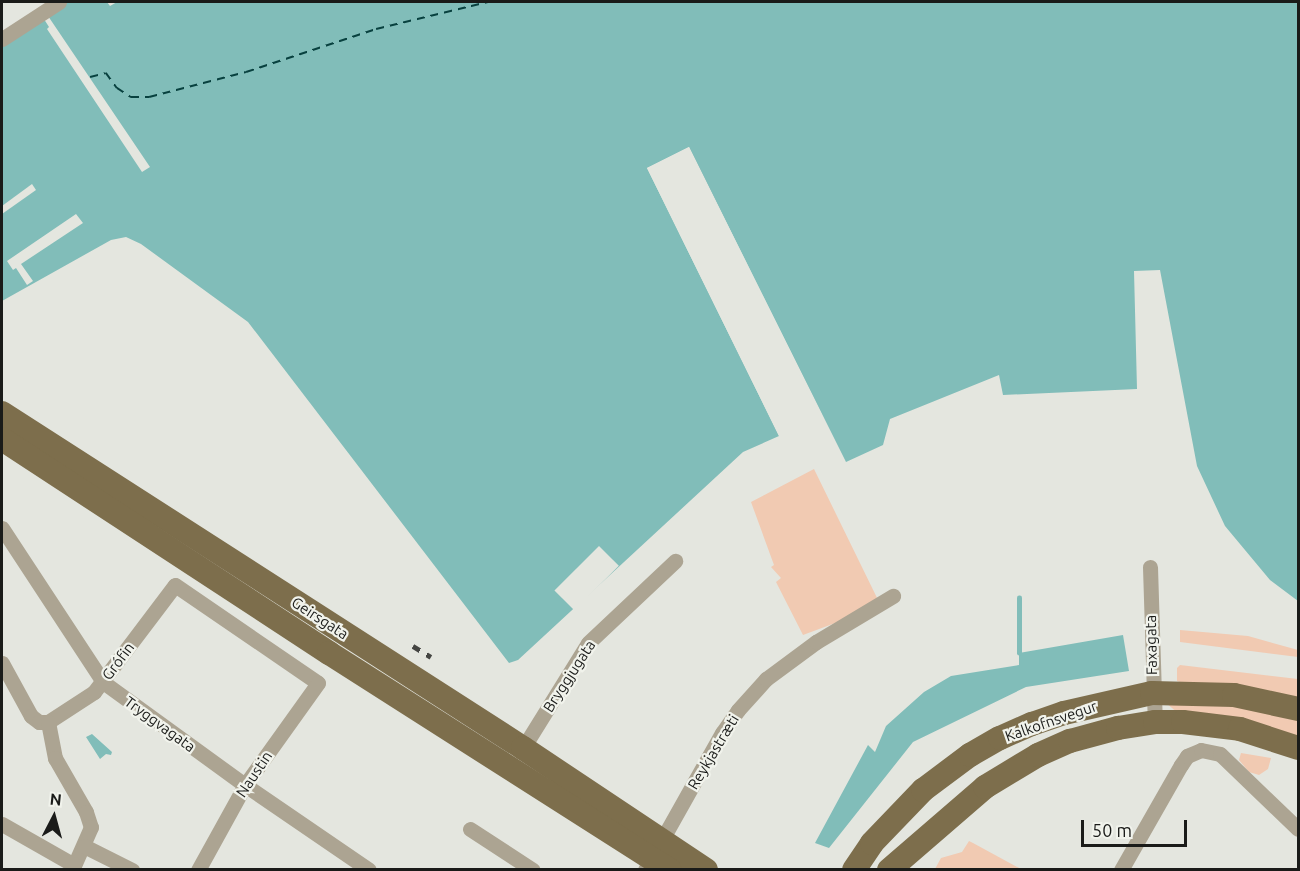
<!DOCTYPE html>
<html>
<head>
<meta charset="utf-8">
<style>
  body { margin:0 }
  #map { position:relative; width:1300px; height:871px; overflow:hidden; background:#e4e6df; font-family:Ubuntu,sans-serif }
  div>[style] { position:absolute }
  .green>* { inset:0; background:#f1cab2 }
  .water>* { inset:0; background:#81bdb9 }
  .pier>* { inset:0; background:#e4e6df; transform-origin:0 0 }
  .stream>* { height:4.5px; margin:-2.25px; padding:0 2.25px; transform-origin:2.25px; border-radius:2.25px; background:#81bdb9 }
  .ferry>* { height:1.5px; margin-top:-0.75px; transform-origin:0; background:repeating-linear-gradient(90deg,#08413f 0 8px,transparent 0 14px) }
  .street>* { height:15px; margin:-7.5px; padding:0 7.5px; transform-origin:7.5px; border-radius:7.5px; background:#aca492 }
  .primary>* { height:24px; margin:-12px; padding:0 12px; transform-origin:12px; border-radius:12px; background:#7d6e4c }
  .rail>* { height:4.5px; margin-top:-2.25px; transform-origin:0; background:repeating-linear-gradient(90deg,#444542 0 8px,transparent 0 16px) }
  span { translate:-50% -50%; white-space:nowrap; text-align:center; line-height:1.15; -webkit-text-stroke:4.5px #f1f3ec; paint-order:stroke }
  .street-label { font-size:15px; color:#1a1b19 }
  .frame { position:absolute; inset:0; border:3px solid #1a1b19; pointer-events:none }
  .north { position:absolute; left:24px; top:787px; width:60px; height:60px; -webkit-text-stroke:4px #f1f3ec; paint-order:stroke; rotate:6deg; font-size:16px; font-weight:700; line-height:24px; text-align:center; color:#1a1b19 }
  .north::after { content:''; display:block; margin:auto; width:21px; height:27px; background:#1a1b19; clip-path:polygon(50% 0,100% 100%,50% 72%,0 100%) }
  .scale { position:absolute; left:1081px; top:820px; width:106px; height:27px; box-sizing:border-box; border:3px solid #1a1b19; border-top:0; padding-left:8px; font-size:18px; line-height:21px; white-space:nowrap; color:#1a1b19; -webkit-text-stroke:4px #f1f3ec; paint-order:stroke }
</style>
</head>
<body>
<div id="map">
  <div class="green">
    <div style="clip-path:polygon(814px 469px,881px 606px,803px 635px,776px 582px,781px 578px,771px 567px,774px 565px,751px 502px)"></div>
    <div style="clip-path:polygon(1180px 630px,1248px 636px,1298px 650px,1298px 657px,1180px 642px)"></div>
    <div style="clip-path:polygon(1180px 665px,1298px 679px,1298px 701px,1182px 683px,1177px 681px,1177px 668px)"></div>
    <div style="clip-path:polygon(1202px 700px,1298px 717px,1298px 739px,1178px 713px,1166px 703px)"></div>
    <div style="clip-path:polygon(1241px 753px,1271px 758px,1268px 769px,1259px 775px,1249px 772px,1239px 760px)"></div>
    <div style="clip-path:polygon(969px 841px,973px 843px,1021px 869px,935px 869px,941px 858px,962px 852px)"></div>
  </div>
  <div class="water">
    <div style="clip-path:polygon(69px 2px,107px 2px,110px 6px,117px 2px,1298px 2px,1298px 601px,1270px 580px,1225px 526px,1197px 466px,1160px 270px,1134px 271px,1137px 389px,1003px 395px,999px 375px,890px 419px,883px 445px,846px 462px,689px 147px,647px 168px,779px 436px,743px 452px,518px 660px,509px 663px,248px 322px,141px 244px,126px 237px,111px 240px,2px 301px,2px 45px,54px 8px)"></div>
    <div style="clip-path:polygon(1123px 635px,1129px 671px,1026px 687px,913px 742px,829px 848px,815px 843px,868px 745px,875px 752px,886px 726px,924px 692px,951px 676px,1019px 665px,1019px 653px)"></div>
    <div style="clip-path:polygon(92px 734px,112px 752px,111px 755px,106px 754px,100px 759px,86px 737px)"></div>
  </div>
  <div class="pier">
    <div style="clip-path:polygon(46px 13px,150px 167px,142px 172px,47px 29px,49px 27px,42px 16px)"></div>
    <div style="clip-path:polygon(689px 147px,822px 415px,819px 416px,688px 151px,651px 169px,782px 434px,779px 436px,647px 168px)"></div>
    <div style="clip-path:polygon(32px 184px,36px 190px,2px 214px,2px 206px)"></div>
    <div style="clip-path:polygon(76px 214px,83px 223px,21px 264px,33px 281px,27px 285px,16px 268px,13px 270px,7px 261px)"></div>
    <div style="left:599px;top:546px;width:28px;height:63px;rotate:45deg"></div>
  </div>
  <div class="stream">
    <div style="left:1019px;top:653px;width:55px;rotate:-90deg"></div>
  </div>
  <div class="ferry">
    <div style="left:1279px;top:2px;width:4px"></div>
    <div style="left:90px;top:77px;width:16px;rotate:-14deg"></div>
    <div style="left:106px;top:73px;width:19px;rotate:54deg"></div>
    <div style="left:117px;top:88px;width:17px;rotate:33deg"></div>
    <div style="left:131px;top:97px;width:18px"></div>
    <div style="left:149px;top:97px;width:100px;rotate:-14.5deg"></div>
    <div style="left:246px;top:72px;width:137px;rotate:-18.3deg"></div>
    <div style="left:376px;top:29px;width:115px;rotate:-13.6deg"></div>
  </div>
  <div class="street">
    <div style="left:2px;top:39px;width:68px;rotate:-33deg"></div>
    <div style="left:2px;top:528px;width:184px;rotate:56.7deg"></div>
    <div style="left:103px;top:682px;width:175px;rotate:36deg"></div>
    <div style="left:245px;top:785px;width:150px;rotate:34.4deg"></div>
    <div style="left:1150px;top:567px;width:155px;rotate:88.2deg"></div>
    <div style="left:2px;top:663px;width:60px;rotate:61.3deg"></div>
    <div style="left:31px;top:716px;width:10px;rotate:37deg"></div>
    <div style="left:39px;top:722px;width:9px"></div>
    <div style="left:48px;top:722px;width:55px;rotate:-33.1deg"></div>
    <div style="left:94px;top:692px;width:134px;rotate:-52.9deg"></div>
    <div style="left:175px;top:585px;width:173px;rotate:34.4deg"></div>
    <div style="left:318px;top:683px;width:125px;rotate:125.6deg"></div>
    <div style="left:245px;top:785px;width:97px;rotate:118.9deg"></div>
    <div style="left:48px;top:722px;width:37px;rotate:79deg"></div>
    <div style="left:55px;top:758px;width:62px;rotate:60.1deg"></div>
    <div style="left:86px;top:812px;width:16px;rotate:72deg"></div>
    <div style="left:91px;top:827px;width:47px;rotate:113.8deg"></div>
    <div style="left:523px;top:748px;width:123px;rotate:-58.2deg"></div>
    <div style="left:588px;top:643px;width:120px;rotate:-43.3deg"></div>
    <div style="left:2px;top:824px;width:83px;rotate:29.7deg"></div>
    <div style="left:470px;top:829px;width:75px;rotate:33.1deg"></div>
    <div style="left:84px;top:846px;width:54px;rotate:26.6deg"></div>
    <div style="left:645px;top:870px;width:157px;rotate:-60.7deg"></div>
    <div style="left:722px;top:733px;width:28px;rotate:-55deg"></div>
    <div style="left:738px;top:710px;width:42px;rotate:-47.9deg"></div>
    <div style="left:766px;top:679px;width:62px;rotate:-36.5deg"></div>
    <div style="left:816px;top:642px;width:90px;rotate:-30.9deg"></div>
    <div style="left:1121px;top:870px;width:121px;rotate:-60.3deg"></div>
    <div style="left:1181px;top:765px;width:11px;rotate:-56deg"></div>
    <div style="left:1187px;top:756px;width:15px;rotate:-23deg"></div>
    <div style="left:1201px;top:750px;width:19px;rotate:12deg"></div>
    <div style="left:1220px;top:754px;width:108px;rotate:43.9deg"></div>
  </div>
  <div class="primary">
    <div style="left:2px;top:413px;width:619px;rotate:32.74deg"></div>
    <div style="left:523px;top:748px;width:220px;rotate:33.7deg"></div>
    <div style="left:2px;top:439px;width:391px;rotate:33.2deg"></div>
    <div style="left:329px;top:653px;width:404px;rotate:32.5deg"></div>
    <div style="left:854px;top:870px;width:32px;rotate:-56deg"></div>
    <div style="left:872px;top:843px;width:74px;rotate:-46.1deg"></div>
    <div style="left:923px;top:790px;width:59px;rotate:-36.7deg"></div>
    <div style="left:970px;top:755px;width:34px;rotate:-30deg"></div>
    <div style="left:1000px;top:738px;width:35px;rotate:-24deg"></div>
    <div style="left:1032px;top:724px;width:34px;rotate:-19deg"></div>
    <div style="left:1064px;top:713px;width:90px;rotate:-12.8deg"></div>
    <div style="left:1152px;top:693px;width:82px;rotate:1.4deg"></div>
    <div style="left:1234px;top:695px;width:66px;rotate:12.3deg"></div>
    <div style="left:889px;top:870px;width:127px;rotate:-40.8deg"></div>
    <div style="left:985px;top:787px;width:62px;rotate:-31.1deg"></div>
    <div style="left:1038px;top:755px;width:35px;rotate:-24deg"></div>
    <div style="left:1070px;top:741px;width:50px;rotate:-15.2deg"></div>
    <div style="left:1118px;top:728px;width:37px;rotate:-9deg"></div>
    <div style="left:1155px;top:722px;width:28px"></div>
    <div style="left:1183px;top:722px;width:57px;rotate:7deg"></div>
    <div style="left:1240px;top:729px;width:61px;rotate:18.1deg"></div>
  </div>
  <div class="rail">
    <div style="left:413px;top:646px;width:21px;rotate:31deg"></div>
  </div>
  <div class="street-label">
    <span style="left:320px;top:618px;rotate:33deg">Geirsgata</span>
    <span style="left:1151px;top:645px;rotate:-91deg">Faxagata</span>
    <span style="left:118px;top:661px;rotate:-53deg">Grófin</span>
    <span style="left:569px;top:676px;rotate:-57deg">Bryggjugata</span>
    <span style="left:1051px;top:721px;rotate:-19deg">Kalkofnsvegur</span>
    <span style="left:160px;top:724px;rotate:36deg">Tryggvagata</span>
    <span style="left:713px;top:752px;rotate:-59deg">Reykjastræti</span>
    <span style="left:254px;top:774px;rotate:-56deg">Naustin</span>
  </div>
  <div class="frame"></div>
  <div class="north">N</div>
  <div class="scale">50 m</div>
</div>
</body>
</html>
